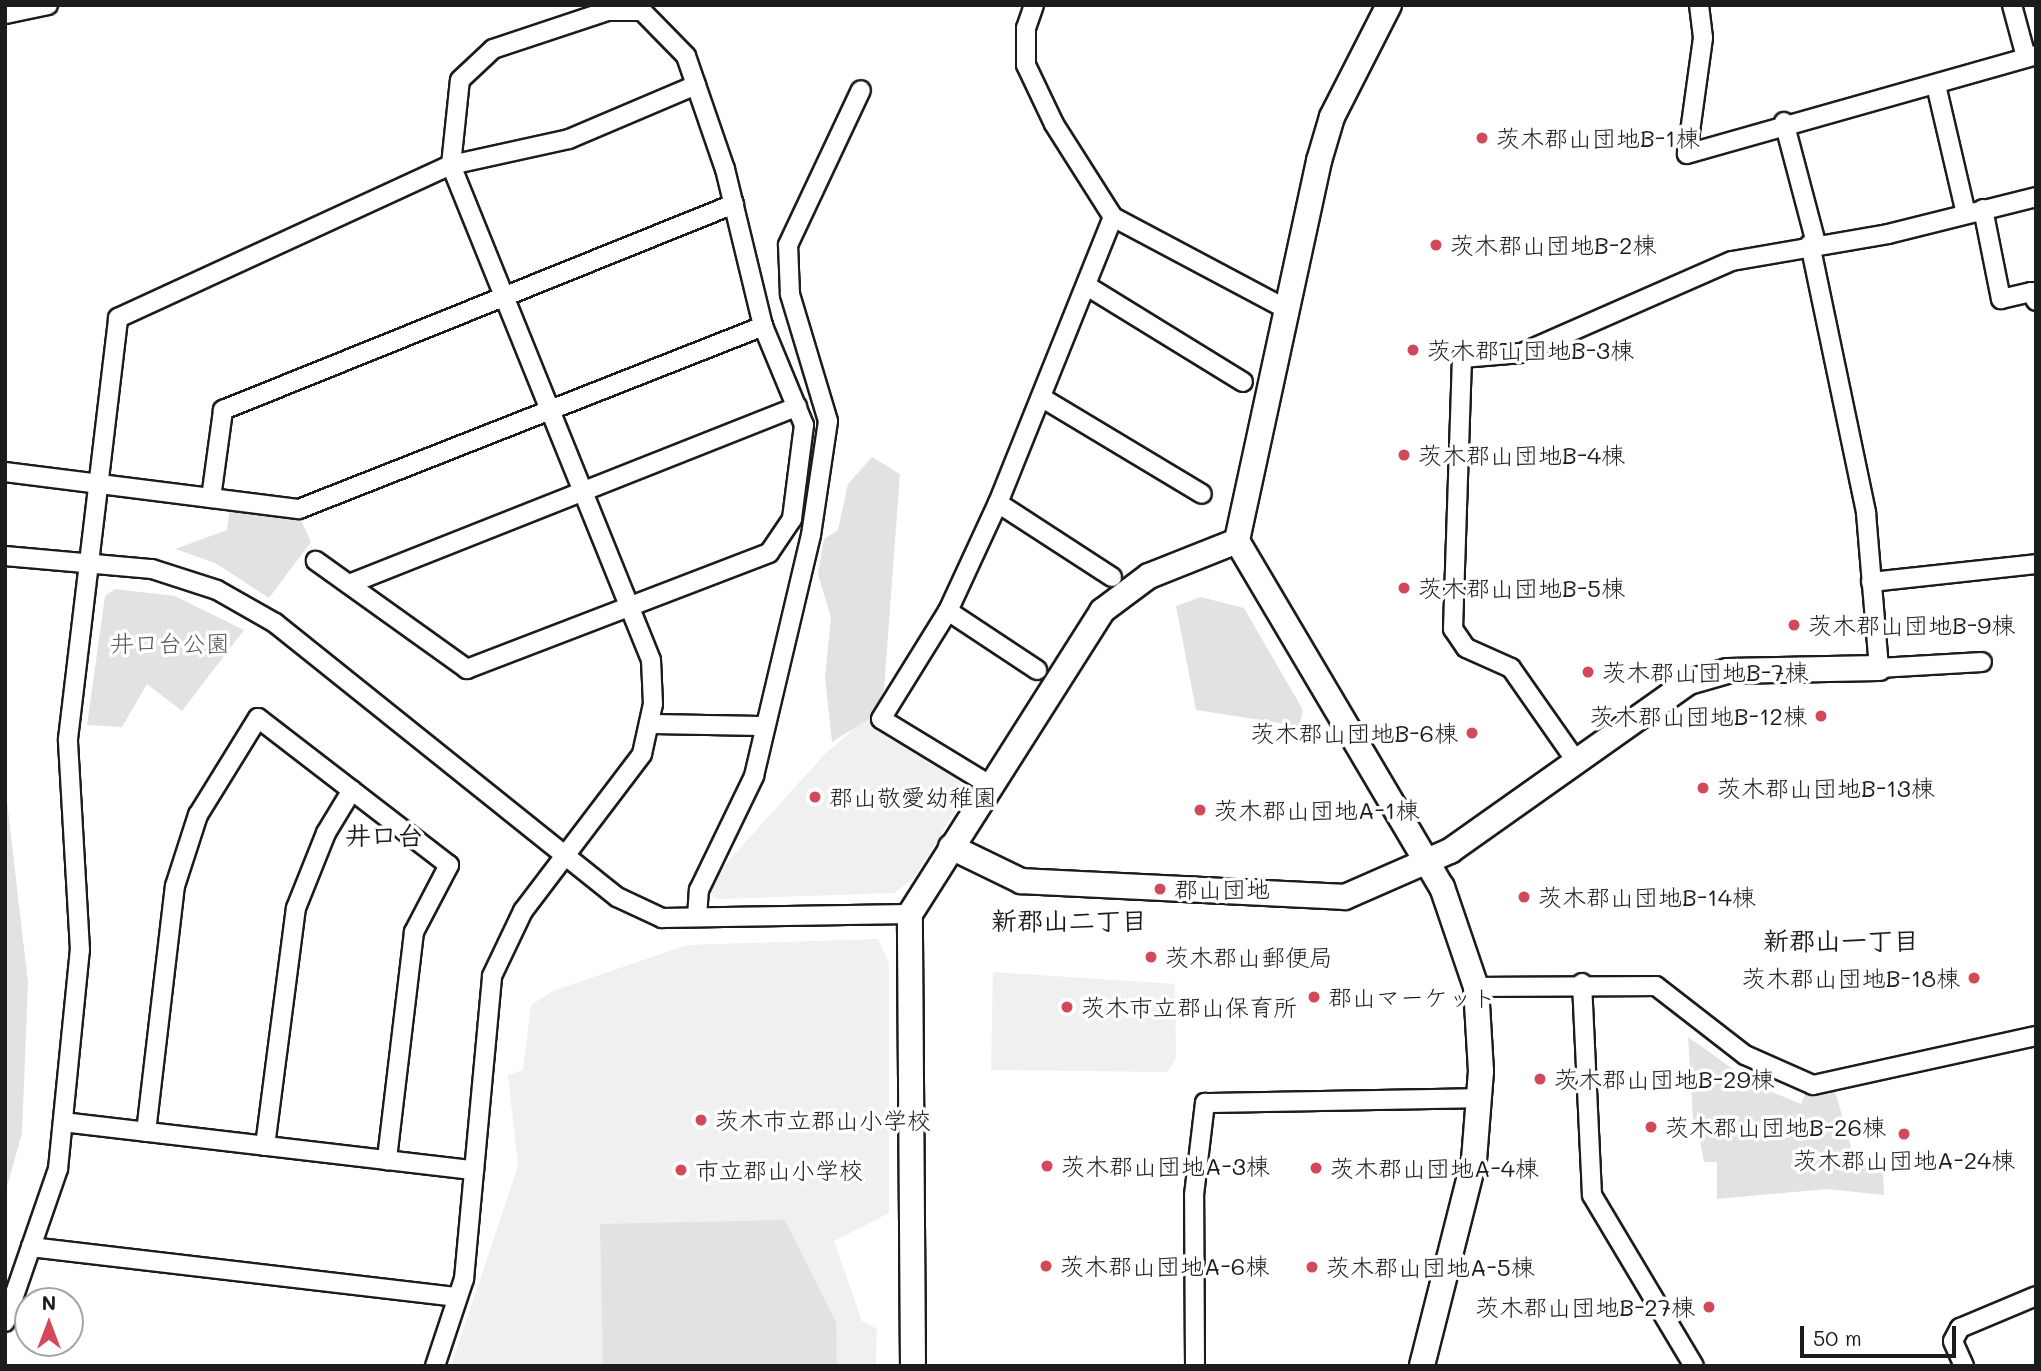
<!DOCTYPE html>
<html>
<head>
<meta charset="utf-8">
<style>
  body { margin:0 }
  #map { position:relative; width:2041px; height:1371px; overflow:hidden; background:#fff; font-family:Mali,"Klee One",sans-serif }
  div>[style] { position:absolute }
  .built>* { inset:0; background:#f0f0f0 }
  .green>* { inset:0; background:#e2e2e2 }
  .roads { filter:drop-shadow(2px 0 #1c1c1c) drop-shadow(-2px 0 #1c1c1c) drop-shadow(0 2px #1c1c1c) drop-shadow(0 -2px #1c1c1c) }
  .street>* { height:18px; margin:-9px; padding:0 9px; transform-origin:9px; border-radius:9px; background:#fff }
  .secondary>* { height:24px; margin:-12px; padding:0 12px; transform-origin:12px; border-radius:12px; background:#fff }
  .dots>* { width:19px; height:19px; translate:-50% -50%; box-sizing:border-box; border:4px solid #fff; border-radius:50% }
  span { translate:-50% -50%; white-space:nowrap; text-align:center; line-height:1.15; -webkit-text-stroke:7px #fff; paint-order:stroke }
  .poi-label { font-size:24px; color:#1c1c1c }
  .left { translate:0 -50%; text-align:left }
  .right { translate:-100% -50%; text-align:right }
  .park-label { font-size:24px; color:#575757 }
  .neighbourhood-label { font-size:26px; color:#1c1c1c; font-weight:700 }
  .frame { position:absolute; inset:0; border:7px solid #1c1c1c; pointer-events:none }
  .north { position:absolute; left:14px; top:1287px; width:70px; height:70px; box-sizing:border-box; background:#fff; border:2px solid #a4a4a4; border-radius:50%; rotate:0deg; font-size:19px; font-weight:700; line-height:28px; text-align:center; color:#1c1c1c }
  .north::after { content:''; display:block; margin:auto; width:24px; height:32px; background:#d1495b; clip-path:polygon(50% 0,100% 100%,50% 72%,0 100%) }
  .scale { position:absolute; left:1800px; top:1326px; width:156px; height:32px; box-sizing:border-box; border:4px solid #1c1c1c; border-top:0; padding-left:9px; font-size:21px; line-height:24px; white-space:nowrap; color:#1c1c1c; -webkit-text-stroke:5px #fff; paint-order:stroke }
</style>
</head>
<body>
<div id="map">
  <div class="built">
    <div style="clip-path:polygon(868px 717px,960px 772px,960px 803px,914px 878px,894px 893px,717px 899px,703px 889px,825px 754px)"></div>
    <div style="clip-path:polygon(878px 939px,889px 963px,889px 1213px,834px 1241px,862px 1321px,877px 1329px,876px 1366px,451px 1366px,518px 1166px,508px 1075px,523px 1070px,531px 1005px,553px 991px,687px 945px)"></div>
    <div style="clip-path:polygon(993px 972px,1175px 984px,1176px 1058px,1168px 1072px,991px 1070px)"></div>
  </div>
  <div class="green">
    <div style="clip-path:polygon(872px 457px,900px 474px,884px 689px,874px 716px,832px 742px,825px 678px,831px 617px,818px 574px,824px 539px,838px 530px,848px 484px)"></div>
    <div style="clip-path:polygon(230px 508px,299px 516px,311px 542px,269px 598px,215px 563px,175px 549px,227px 530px)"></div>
    <div style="clip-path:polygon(115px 589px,175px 596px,244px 630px,182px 711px,147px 684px,122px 727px,87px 725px,105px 596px)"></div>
    <div style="clip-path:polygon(1201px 597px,1244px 608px,1303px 710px,1299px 726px,1196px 710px,1176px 606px)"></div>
    <div style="clip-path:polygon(5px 784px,28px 983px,22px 1133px,5px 1194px)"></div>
    <div style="clip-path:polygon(1688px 1037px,1757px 1086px,1801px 1104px,1807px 1090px,1835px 1091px,1853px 1154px,1883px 1169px,1884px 1195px,1827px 1189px,1717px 1199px,1717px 1162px,1704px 1162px,1699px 1135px,1694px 1135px)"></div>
    <div style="clip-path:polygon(785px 1220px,836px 1322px,837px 1366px,603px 1366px,600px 1224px)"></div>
  </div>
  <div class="roads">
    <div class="street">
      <div style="left:1034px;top:5px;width:24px;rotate:109deg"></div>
      <div style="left:1026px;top:28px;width:37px;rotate:90deg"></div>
      <div style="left:1026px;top:65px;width:65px;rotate:64.6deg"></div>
      <div style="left:1054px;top:124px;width:110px;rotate:57.6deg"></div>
      <div style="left:1113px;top:217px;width:196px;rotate:28deg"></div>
      <div style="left:1699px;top:5px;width:33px;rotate:83deg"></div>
      <div style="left:1703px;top:38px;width:117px;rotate:97.9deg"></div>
      <div style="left:1687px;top:154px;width:363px;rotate:-15.8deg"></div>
      <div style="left:2012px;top:5px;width:54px;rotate:74.9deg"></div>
      <div style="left:5px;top:14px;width:44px;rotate:-11.8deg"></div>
      <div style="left:1936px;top:85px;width:132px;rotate:76.9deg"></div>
      <div style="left:1784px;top:122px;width:125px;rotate:75.2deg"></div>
      <div style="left:1983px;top:209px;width:92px;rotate:78.7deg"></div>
      <div style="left:2001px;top:299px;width:31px;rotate:-13deg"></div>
      <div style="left:2031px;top:292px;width:10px;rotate:61deg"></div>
      <div style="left:1810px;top:244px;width:275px;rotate:78.2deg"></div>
      <div style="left:1866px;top:513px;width:156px;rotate:85.2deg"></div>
      <div style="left:1879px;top:668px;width:103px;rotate:-3.3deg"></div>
      <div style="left:1087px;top:286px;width:183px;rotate:31.6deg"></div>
      <div style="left:1044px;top:399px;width:184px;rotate:31deg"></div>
      <div style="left:5px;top:472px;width:296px;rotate:7.2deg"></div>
      <div style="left:299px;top:509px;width:499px;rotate:-21.5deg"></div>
      <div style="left:211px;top:498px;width:89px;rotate:-82.2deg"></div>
      <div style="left:223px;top:410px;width:551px;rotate:-21.96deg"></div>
      <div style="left:998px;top:503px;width:136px;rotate:33deg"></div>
      <div style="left:5px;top:556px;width:148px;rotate:5.1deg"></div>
      <div style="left:152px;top:569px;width:68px;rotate:17.9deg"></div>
      <div style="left:217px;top:590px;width:67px;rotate:29.6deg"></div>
      <div style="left:275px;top:623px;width:438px;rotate:38.7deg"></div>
      <div style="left:617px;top:897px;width:50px;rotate:25deg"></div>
      <div style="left:662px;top:918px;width:248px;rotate:-0.9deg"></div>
      <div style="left:1871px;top:582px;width:166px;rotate:-6.2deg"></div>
      <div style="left:349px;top:584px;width:482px;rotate:-21.6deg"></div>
      <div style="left:948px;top:611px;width:107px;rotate:33.5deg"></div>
      <div style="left:649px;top:724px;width:116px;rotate:1deg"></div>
      <div style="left:1574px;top:758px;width:110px;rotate:-125deg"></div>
      <div style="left:1511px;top:668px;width:49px;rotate:-156deg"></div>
      <div style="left:1466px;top:648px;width:23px;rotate:-124deg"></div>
      <div style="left:1453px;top:629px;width:271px;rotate:-88.1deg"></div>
      <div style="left:1462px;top:358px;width:60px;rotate:-4.8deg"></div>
      <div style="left:1522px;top:353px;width:229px;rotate:-23.7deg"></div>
      <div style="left:1732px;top:261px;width:158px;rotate:-9.8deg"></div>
      <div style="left:1888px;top:234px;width:153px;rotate:-14deg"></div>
      <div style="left:988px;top:784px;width:125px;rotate:-148.7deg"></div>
      <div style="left:881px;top:719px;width:127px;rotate:-58.2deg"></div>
      <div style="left:948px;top:611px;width:119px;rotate:-65.2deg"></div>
      <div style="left:998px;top:503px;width:308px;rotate:-68.1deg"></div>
      <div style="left:697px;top:917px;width:27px;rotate:-86deg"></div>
      <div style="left:699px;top:890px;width:127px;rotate:-64.2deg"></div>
      <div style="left:754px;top:776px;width:248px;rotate:-76.7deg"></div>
      <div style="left:811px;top:535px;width:115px;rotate:-81.5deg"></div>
      <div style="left:828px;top:421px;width:133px;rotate:-106.7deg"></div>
      <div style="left:790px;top:294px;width:49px;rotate:-92.3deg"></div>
      <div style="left:788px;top:245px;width:171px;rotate:-64.8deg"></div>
      <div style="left:1582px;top:983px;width:212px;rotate:87.3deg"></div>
      <div style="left:1592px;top:1195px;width:199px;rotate:59.2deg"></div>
      <div style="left:1476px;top:987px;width:180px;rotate:-0.3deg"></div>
      <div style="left:1656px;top:986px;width:113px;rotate:37.8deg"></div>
      <div style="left:1745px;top:1055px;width:74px;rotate:23.8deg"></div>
      <div style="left:1813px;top:1085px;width:228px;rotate:-12.4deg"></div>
      <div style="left:63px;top:1122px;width:414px;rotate:6.7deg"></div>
      <div style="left:146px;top:1132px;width:248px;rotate:-83.3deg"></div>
      <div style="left:175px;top:886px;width:75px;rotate:-72.1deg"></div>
      <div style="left:198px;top:815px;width:114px;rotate:-58.3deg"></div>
      <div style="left:258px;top:718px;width:241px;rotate:37.6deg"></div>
      <div style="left:449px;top:865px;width:76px;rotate:117.6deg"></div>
      <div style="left:414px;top:932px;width:230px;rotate:96.8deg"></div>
      <div style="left:265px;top:1146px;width:240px;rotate:-82.6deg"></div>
      <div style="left:296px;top:908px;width:81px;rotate:-68.2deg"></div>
      <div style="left:326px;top:833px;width:50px;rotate:-58.8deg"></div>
      <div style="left:31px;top:1247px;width:429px;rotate:6.7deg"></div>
      <div style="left:5px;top:1322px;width:162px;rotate:-70.9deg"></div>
      <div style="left:58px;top:1169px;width:220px;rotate:-84.3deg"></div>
      <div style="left:80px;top:950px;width:211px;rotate:-93.3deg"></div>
      <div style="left:68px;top:739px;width:424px;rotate:-83.2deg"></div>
      <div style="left:118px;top:318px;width:366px;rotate:-24.7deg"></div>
      <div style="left:451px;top:165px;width:85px;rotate:-84deg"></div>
      <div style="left:460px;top:80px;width:45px;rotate:-43.2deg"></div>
      <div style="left:493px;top:49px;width:120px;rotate:-18.4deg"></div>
      <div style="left:607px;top:11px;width:35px"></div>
      <div style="left:642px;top:11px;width:63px;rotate:45.6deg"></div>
      <div style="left:686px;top:56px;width:120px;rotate:71deg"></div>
      <div style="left:725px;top:169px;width:162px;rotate:76.4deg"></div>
      <div style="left:763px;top:326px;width:107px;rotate:67.5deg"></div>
      <div style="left:804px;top:425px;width:95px;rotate:97.3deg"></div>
      <div style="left:792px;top:519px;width:41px;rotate:124.1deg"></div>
      <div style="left:769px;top:553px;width:324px;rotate:159deg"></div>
      <div style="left:467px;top:669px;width:186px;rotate:-144.4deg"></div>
      <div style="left:435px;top:1366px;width:92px;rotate:-71.6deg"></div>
      <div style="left:464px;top:1279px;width:304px;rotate:-84.7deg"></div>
      <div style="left:492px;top:976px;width:72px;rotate:-64.5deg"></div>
      <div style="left:523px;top:911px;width:197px;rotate:-52.8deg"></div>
      <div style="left:642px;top:754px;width:51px;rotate:-77.6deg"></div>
      <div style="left:653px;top:704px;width:44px;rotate:-92.6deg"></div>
      <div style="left:651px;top:660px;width:534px;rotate:-112deg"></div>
      <div style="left:451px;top:165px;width:121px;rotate:-12.4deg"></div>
      <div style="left:569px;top:139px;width:138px;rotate:-23deg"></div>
      <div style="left:1195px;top:1366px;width:171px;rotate:-90.3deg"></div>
      <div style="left:1194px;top:1195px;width:93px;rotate:-83.2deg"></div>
      <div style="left:1205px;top:1103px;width:274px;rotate:-1deg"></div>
      <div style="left:1964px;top:1366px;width:27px;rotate:-114deg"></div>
      <div style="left:1953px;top:1341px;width:15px;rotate:-62deg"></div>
      <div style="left:1960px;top:1328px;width:82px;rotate:-22.8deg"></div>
    </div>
    <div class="secondary">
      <div style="left:1389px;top:5px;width:126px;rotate:117deg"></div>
      <div style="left:1332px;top:117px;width:46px;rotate:106.5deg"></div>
      <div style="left:1319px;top:161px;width:389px;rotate:102.2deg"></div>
      <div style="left:1237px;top:541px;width:402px;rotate:59.4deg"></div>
      <div style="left:1442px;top:887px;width:106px;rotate:71.2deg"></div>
      <div style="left:1476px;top:987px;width:84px;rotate:86.6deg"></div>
      <div style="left:1481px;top:1071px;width:89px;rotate:94.5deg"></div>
      <div style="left:1474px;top:1160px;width:212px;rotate:104.2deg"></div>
      <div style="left:951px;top:847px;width:78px;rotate:25.9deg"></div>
      <div style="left:1021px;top:881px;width:324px;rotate:2.8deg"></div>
      <div style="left:1345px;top:897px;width:115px;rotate:-23.7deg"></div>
      <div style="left:1450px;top:851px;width:293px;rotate:-35.3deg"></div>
      <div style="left:1689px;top:682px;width:40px;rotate:-16deg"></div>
      <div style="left:1727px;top:671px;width:152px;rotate:-1.1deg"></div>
      <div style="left:913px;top:1366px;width:452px;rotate:-90.4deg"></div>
      <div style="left:910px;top:914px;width:359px;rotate:-57.6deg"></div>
      <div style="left:1102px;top:611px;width:59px;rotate:-36.7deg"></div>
      <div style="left:1149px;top:576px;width:95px;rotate:-21.7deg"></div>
    </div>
  </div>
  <div class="dots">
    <div style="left:1482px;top:138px;background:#d1495b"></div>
    <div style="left:1436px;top:245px;background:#d1495b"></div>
    <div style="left:1413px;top:350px;background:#d1495b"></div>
    <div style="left:1404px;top:455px;background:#d1495b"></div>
    <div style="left:1404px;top:588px;background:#d1495b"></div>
    <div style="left:1794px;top:625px;background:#d1495b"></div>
    <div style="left:1588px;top:672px;background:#d1495b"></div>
    <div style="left:1821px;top:716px;background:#d1495b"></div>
    <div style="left:1472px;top:733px;background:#d1495b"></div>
    <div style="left:1703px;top:788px;background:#d1495b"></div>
    <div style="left:815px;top:797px;background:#d1495b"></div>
    <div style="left:1200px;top:810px;background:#d1495b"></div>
    <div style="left:1160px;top:889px;background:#d1495b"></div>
    <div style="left:1524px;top:897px;background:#d1495b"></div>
    <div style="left:1151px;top:957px;background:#d1495b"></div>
    <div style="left:1974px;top:978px;background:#d1495b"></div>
    <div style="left:1314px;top:997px;background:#d1495b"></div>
    <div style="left:1067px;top:1007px;background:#d1495b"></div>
    <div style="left:1540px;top:1079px;background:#d1495b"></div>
    <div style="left:701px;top:1120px;background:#d1495b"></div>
    <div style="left:1651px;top:1127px;background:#d1495b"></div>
    <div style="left:1904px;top:1134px;background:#d1495b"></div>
    <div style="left:1047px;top:1166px;background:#d1495b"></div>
    <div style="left:1316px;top:1168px;background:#d1495b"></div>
    <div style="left:681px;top:1170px;background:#d1495b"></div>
    <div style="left:1046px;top:1266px;background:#d1495b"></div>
    <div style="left:1312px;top:1267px;background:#d1495b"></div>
    <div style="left:1709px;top:1307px;background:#d1495b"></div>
  </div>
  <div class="poi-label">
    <span class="left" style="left:1496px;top:138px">茨木郡山団地B-1棟</span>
    <span class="left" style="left:1450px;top:245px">茨木郡山団地B-2棟</span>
    <span class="left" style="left:1427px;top:350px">茨木郡山団地B-3棟</span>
    <span class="left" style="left:1418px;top:455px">茨木郡山団地B-4棟</span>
    <span class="left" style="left:1418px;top:588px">茨木郡山団地B-5棟</span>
    <span class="left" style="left:1808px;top:625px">茨木郡山団地B-9棟</span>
    <span class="left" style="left:1602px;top:672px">茨木郡山団地B-7棟</span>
    <span class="right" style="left:1807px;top:716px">茨木郡山団地B-12棟</span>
    <span class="right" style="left:1458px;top:733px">茨木郡山団地B-6棟</span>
    <span class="left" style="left:1717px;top:788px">茨木郡山団地B-13棟</span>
    <span class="left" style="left:829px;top:797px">郡山敬愛幼稚園</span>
    <span class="left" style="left:1214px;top:810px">茨木郡山団地A-1棟</span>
    <span class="left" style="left:1174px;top:889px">郡山団地</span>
    <span class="left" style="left:1538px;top:897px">茨木郡山団地B-14棟</span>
    <span class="left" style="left:1165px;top:957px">茨木郡山郵便局</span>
    <span class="right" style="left:1960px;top:978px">茨木郡山団地B-18棟</span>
    <span class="left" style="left:1328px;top:997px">郡山マーケット</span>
    <span class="left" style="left:1081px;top:1007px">茨木市立郡山保育所</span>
    <span class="left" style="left:1554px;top:1079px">茨木郡山団地B-29棟</span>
    <span class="left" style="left:715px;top:1120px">茨木市立郡山小学校</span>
    <span class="left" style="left:1665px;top:1127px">茨木郡山団地B-26棟</span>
    <span style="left:1904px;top:1160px">茨木郡山団地A-24棟</span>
    <span class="left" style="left:1061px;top:1166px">茨木郡山団地A-3棟</span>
    <span class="left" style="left:1330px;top:1168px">茨木郡山団地A-4棟</span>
    <span class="left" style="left:695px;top:1170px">市立郡山小学校</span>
    <span class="left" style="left:1060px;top:1266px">茨木郡山団地A-6棟</span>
    <span class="left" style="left:1326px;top:1267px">茨木郡山団地A-5棟</span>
    <span class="right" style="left:1695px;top:1307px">茨木郡山団地B-27棟</span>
  </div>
  <div class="park-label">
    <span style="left:170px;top:643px">井口台公園</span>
  </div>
  <div class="neighbourhood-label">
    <span style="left:384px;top:836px">井口台</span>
    <span style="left:1069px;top:921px">新郡山二丁目</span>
    <span style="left:1841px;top:941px">新郡山一丁目</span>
  </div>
  <div class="frame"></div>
  <div class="north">N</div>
  <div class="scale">50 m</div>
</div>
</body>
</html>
